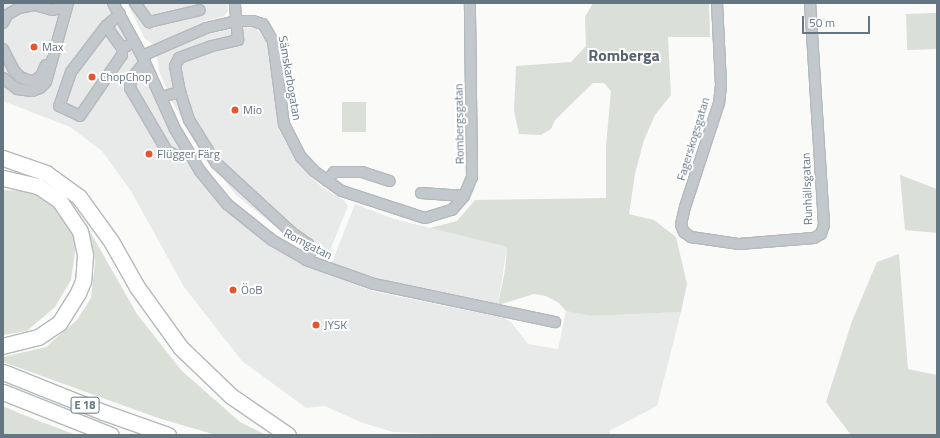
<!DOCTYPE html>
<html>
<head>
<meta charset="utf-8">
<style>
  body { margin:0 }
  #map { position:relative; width:940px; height:438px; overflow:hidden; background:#fafaf8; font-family:"Titillium Web",sans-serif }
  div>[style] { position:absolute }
  .built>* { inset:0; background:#e8e9e9 }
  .green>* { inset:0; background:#dadfd7; transform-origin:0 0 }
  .roads { filter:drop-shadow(1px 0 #b4b9bd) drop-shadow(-1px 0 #b4b9bd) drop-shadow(0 1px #b4b9bd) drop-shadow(0 -1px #b4b9bd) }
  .minor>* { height:10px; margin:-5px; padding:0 5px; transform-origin:5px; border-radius:5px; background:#c3c8cc }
  .highway>* { height:15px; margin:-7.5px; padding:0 7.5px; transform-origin:7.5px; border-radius:7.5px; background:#fff }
  .dots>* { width:11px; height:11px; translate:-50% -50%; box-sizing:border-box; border:2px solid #fff; border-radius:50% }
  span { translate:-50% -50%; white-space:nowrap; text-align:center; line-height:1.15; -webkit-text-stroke:4px #fff; paint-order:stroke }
  .shield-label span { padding:1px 3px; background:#fff; border:1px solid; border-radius:3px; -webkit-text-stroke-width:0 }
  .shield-label { font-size:11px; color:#657683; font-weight:700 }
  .poi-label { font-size:12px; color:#657683 }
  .left { translate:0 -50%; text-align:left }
  .street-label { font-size:12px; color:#657683 }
  .district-label { font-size:16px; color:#57646e; font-weight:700 }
  .frame { position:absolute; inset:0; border:4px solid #657683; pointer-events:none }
  .scale { position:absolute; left:802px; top:16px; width:68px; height:18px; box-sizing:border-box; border:2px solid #657683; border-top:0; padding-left:5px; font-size:12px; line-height:14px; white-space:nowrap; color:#657683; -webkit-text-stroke:3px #fff; paint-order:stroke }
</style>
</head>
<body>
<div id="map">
  <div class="built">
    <div style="clip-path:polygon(3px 3px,106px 3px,146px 74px,185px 160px,209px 191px,242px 224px,298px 262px,372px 291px,504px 318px,511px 322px,528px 344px,558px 349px,566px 311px,590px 316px,681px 312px,657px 406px,609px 431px,611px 435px,461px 435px,393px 432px,360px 422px,325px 406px,306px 408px,242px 361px,184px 287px,131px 191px,102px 151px,70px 127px,3px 101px)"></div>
    <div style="clip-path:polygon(127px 3px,227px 3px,228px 11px,224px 16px,205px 21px,154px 45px,145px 39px)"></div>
    <div style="clip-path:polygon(244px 27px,256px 28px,268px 44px,278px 125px,286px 143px,307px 173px,323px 188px,345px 201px,348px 206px,327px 258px,280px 230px,236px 195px,197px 146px,172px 101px,159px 71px,157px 56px,203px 35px)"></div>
    <div style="clip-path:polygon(355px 204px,394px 219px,507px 247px,498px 305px,420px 290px,331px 265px)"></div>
  </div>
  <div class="green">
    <div style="clip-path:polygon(593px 3px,709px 3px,710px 37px,668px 37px,671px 95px,655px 115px,644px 140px,635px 174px,629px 214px,654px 220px,676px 237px,687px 284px,681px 312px,590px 316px,566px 311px,559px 303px,546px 296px,534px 294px,498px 305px,505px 270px,507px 247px,430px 228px,457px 221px,475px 200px,606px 198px,606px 146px,611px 91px,604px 83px,593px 83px,555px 120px,551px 129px,541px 135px,519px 134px,514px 111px,516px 66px,571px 62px,586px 46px,585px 17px)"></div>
    <div style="left:936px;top:13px;width:36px;height:30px;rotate:88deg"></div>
    <div style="left:342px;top:102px;width:24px;height:30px"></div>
    <div style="clip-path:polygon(900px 175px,937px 189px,937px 233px,905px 230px)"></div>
    <div style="clip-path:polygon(3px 190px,27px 191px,45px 200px,62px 215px,71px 229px,76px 245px,71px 280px,55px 307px,27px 331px,3px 335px)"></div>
    <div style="clip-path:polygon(88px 228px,137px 314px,181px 370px,240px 422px,266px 435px,216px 435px,158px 418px,3px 362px,3px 357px,46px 347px,77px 320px,91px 298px,95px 262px)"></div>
    <div style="clip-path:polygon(899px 254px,908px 369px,937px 375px,937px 435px,851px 435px,826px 402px,852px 321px,877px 262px)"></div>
    <div style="clip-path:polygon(3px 406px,21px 414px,76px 435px,3px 435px)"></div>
  </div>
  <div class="roads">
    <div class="minor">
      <div style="left:113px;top:3px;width:60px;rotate:61.3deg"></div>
      <div style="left:142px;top:56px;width:80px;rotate:65.7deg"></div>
      <div style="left:175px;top:129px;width:49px;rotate:59.2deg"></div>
      <div style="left:200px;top:171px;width:43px;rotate:50.7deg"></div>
      <div style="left:227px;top:204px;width:58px;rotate:38.7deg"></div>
      <div style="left:272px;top:240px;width:39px;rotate:30deg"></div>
      <div style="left:306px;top:260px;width:72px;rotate:19.4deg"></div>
      <div style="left:374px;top:284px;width:185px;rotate:11.9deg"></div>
      <div style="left:135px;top:3px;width:24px;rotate:54deg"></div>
      <div style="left:149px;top:22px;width:52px;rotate:-13.2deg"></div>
      <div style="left:717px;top:3px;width:82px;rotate:87.2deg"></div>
      <div style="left:721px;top:85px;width:18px;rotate:96deg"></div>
      <div style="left:719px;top:103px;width:109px;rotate:108.1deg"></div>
      <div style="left:685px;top:207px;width:18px;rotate:103deg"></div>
      <div style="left:681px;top:225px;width:8px;rotate:67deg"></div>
      <div style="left:684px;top:232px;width:9px;rotate:36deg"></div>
      <div style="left:691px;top:237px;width:49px;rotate:8.3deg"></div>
      <div style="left:739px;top:244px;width:75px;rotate:-4.6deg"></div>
      <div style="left:814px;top:238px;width:8px;rotate:-30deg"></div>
      <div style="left:821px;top:234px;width:9px;rotate:-72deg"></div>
      <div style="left:824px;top:225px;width:222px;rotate:-93.6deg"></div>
      <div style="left:120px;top:14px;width:18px;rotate:139deg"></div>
      <div style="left:106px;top:26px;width:58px;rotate:127.3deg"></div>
      <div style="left:71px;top:72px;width:36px;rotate:109deg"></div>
      <div style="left:59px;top:106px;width:23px;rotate:25deg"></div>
      <div style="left:80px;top:116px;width:74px;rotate:-55.5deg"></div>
      <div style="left:122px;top:55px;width:7px;rotate:-90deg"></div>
      <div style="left:3px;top:23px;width:9px;rotate:-63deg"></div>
      <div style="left:7px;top:15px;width:14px;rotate:-30deg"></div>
      <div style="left:19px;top:8px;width:16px;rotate:-11deg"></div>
      <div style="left:35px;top:5px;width:18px;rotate:16deg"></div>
      <div style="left:52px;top:10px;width:14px;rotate:-12deg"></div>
      <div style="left:106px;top:26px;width:27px;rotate:54deg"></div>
      <div style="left:122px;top:48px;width:5px;rotate:-22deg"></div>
      <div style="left:3px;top:49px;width:22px;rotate:63deg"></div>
      <div style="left:13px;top:69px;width:11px;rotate:49deg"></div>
      <div style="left:20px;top:77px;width:9px;rotate:21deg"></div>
      <div style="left:28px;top:80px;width:6px;rotate:9deg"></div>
      <div style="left:34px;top:81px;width:9px;rotate:-36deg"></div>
      <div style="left:41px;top:76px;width:12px;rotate:-66deg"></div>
      <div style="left:142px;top:56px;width:70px;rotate:-23.6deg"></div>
      <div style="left:206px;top:28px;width:32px;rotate:-13deg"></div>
      <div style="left:237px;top:21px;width:16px"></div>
      <div style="left:253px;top:21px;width:10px;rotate:17deg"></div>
      <div style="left:263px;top:24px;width:20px;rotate:60deg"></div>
      <div style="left:273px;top:41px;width:84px;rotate:82.5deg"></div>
      <div style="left:284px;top:124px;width:37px;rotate:63deg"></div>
      <div style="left:301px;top:157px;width:19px;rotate:47deg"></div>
      <div style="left:314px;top:171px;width:34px;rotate:36deg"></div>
      <div style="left:342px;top:191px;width:87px;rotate:18deg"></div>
      <div style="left:425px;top:218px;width:28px;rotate:-17deg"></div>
      <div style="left:452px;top:210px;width:18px;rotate:-49deg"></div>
      <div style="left:464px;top:196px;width:21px;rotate:-67deg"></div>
      <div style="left:472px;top:177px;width:174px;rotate:-90.7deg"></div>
      <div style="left:145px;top:62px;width:22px;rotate:129deg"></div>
      <div style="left:131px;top:79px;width:9px;rotate:96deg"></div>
      <div style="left:130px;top:88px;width:73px;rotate:59.6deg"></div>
      <div style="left:167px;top:151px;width:13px;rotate:27deg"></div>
      <div style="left:179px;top:157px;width:10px;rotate:-29deg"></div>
      <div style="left:3px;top:78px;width:18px;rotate:38deg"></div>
      <div style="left:17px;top:89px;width:15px;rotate:8deg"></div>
      <div style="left:32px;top:91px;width:9px;rotate:-21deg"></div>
      <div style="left:40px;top:88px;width:8px;rotate:-45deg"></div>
      <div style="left:46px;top:82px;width:82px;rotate:-74.4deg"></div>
      <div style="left:180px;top:92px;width:29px;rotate:72deg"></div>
      <div style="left:189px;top:120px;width:51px;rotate:57.9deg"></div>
      <div style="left:216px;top:163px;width:102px;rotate:42.6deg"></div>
      <div style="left:291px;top:232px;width:21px;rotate:35deg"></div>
      <div style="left:308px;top:244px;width:9px;rotate:77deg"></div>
      <div style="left:310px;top:253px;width:8px;rotate:120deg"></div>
      <div style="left:161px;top:97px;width:20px;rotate:-15deg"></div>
      <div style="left:180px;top:92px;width:26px;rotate:-101deg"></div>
      <div style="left:175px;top:66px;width:9px;rotate:-63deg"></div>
      <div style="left:179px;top:58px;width:35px;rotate:-20deg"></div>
      <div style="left:212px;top:46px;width:27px;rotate:-13deg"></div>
      <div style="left:238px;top:40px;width:37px;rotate:-95deg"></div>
      <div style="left:327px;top:181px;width:11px;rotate:-52deg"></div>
      <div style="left:334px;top:172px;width:28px"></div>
      <div style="left:362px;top:172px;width:29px;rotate:18deg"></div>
      <div style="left:421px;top:193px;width:43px;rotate:4deg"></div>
    </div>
    <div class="highway">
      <div style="left:3px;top:158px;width:46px;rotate:19.2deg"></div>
      <div style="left:46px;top:173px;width:41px;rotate:36deg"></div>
      <div style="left:79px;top:197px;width:54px;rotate:54deg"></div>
      <div style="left:111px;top:241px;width:53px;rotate:60.5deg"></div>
      <div style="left:137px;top:287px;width:75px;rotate:54.2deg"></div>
      <div style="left:181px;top:348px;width:69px;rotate:43.8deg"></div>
      <div style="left:231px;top:396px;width:69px;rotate:34.4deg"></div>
      <div style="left:3px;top:178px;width:36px;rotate:13deg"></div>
      <div style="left:38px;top:186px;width:25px;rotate:34deg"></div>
      <div style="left:59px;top:200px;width:37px;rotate:56deg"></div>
      <div style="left:80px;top:231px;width:25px;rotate:78deg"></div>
      <div style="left:85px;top:255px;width:26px;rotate:94deg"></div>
      <div style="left:83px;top:281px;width:13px;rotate:113deg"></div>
      <div style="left:78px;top:293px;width:36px;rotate:122deg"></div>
      <div style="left:59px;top:323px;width:25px;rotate:146deg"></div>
      <div style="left:38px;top:337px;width:36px;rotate:166deg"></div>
      <div style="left:3px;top:372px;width:108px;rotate:21.8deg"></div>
      <div style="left:103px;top:412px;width:69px;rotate:19.5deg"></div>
      <div style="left:3px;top:392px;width:116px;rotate:21.7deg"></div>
    </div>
  </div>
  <div class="dots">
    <div style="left:34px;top:47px;background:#e4572e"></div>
    <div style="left:92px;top:77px;background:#e4572e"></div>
    <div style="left:235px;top:110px;background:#e4572e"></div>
    <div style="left:149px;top:154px;background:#e4572e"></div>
    <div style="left:233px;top:290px;background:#e4572e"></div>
    <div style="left:316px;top:325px;background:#e4572e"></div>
  </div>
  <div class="shield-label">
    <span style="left:85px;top:405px">E 18</span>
  </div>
  <div class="poi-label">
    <span class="left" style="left:42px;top:47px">Max</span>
    <span class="left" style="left:100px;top:77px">ChopChop</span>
    <span class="left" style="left:243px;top:110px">Mio</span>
    <span class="left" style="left:157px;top:154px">Flügger Färg</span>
    <span class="left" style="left:241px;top:290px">ÖoB</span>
    <span class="left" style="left:324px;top:325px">JYSK</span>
  </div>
  <div class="street-label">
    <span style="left:290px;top:78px;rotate:80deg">Sämskarbogatan</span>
    <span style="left:459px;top:124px;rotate:-91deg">Rombergsgatan</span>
    <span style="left:693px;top:139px;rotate:-73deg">Fagerskogsgatan</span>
    <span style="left:807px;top:189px;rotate:-92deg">Runhällsgatan</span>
    <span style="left:308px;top:244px;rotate:27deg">Romgatan</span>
  </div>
  <div class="district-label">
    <span style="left:624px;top:55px">Romberga</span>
  </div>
  <div class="frame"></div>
  <div class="scale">50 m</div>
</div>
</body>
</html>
